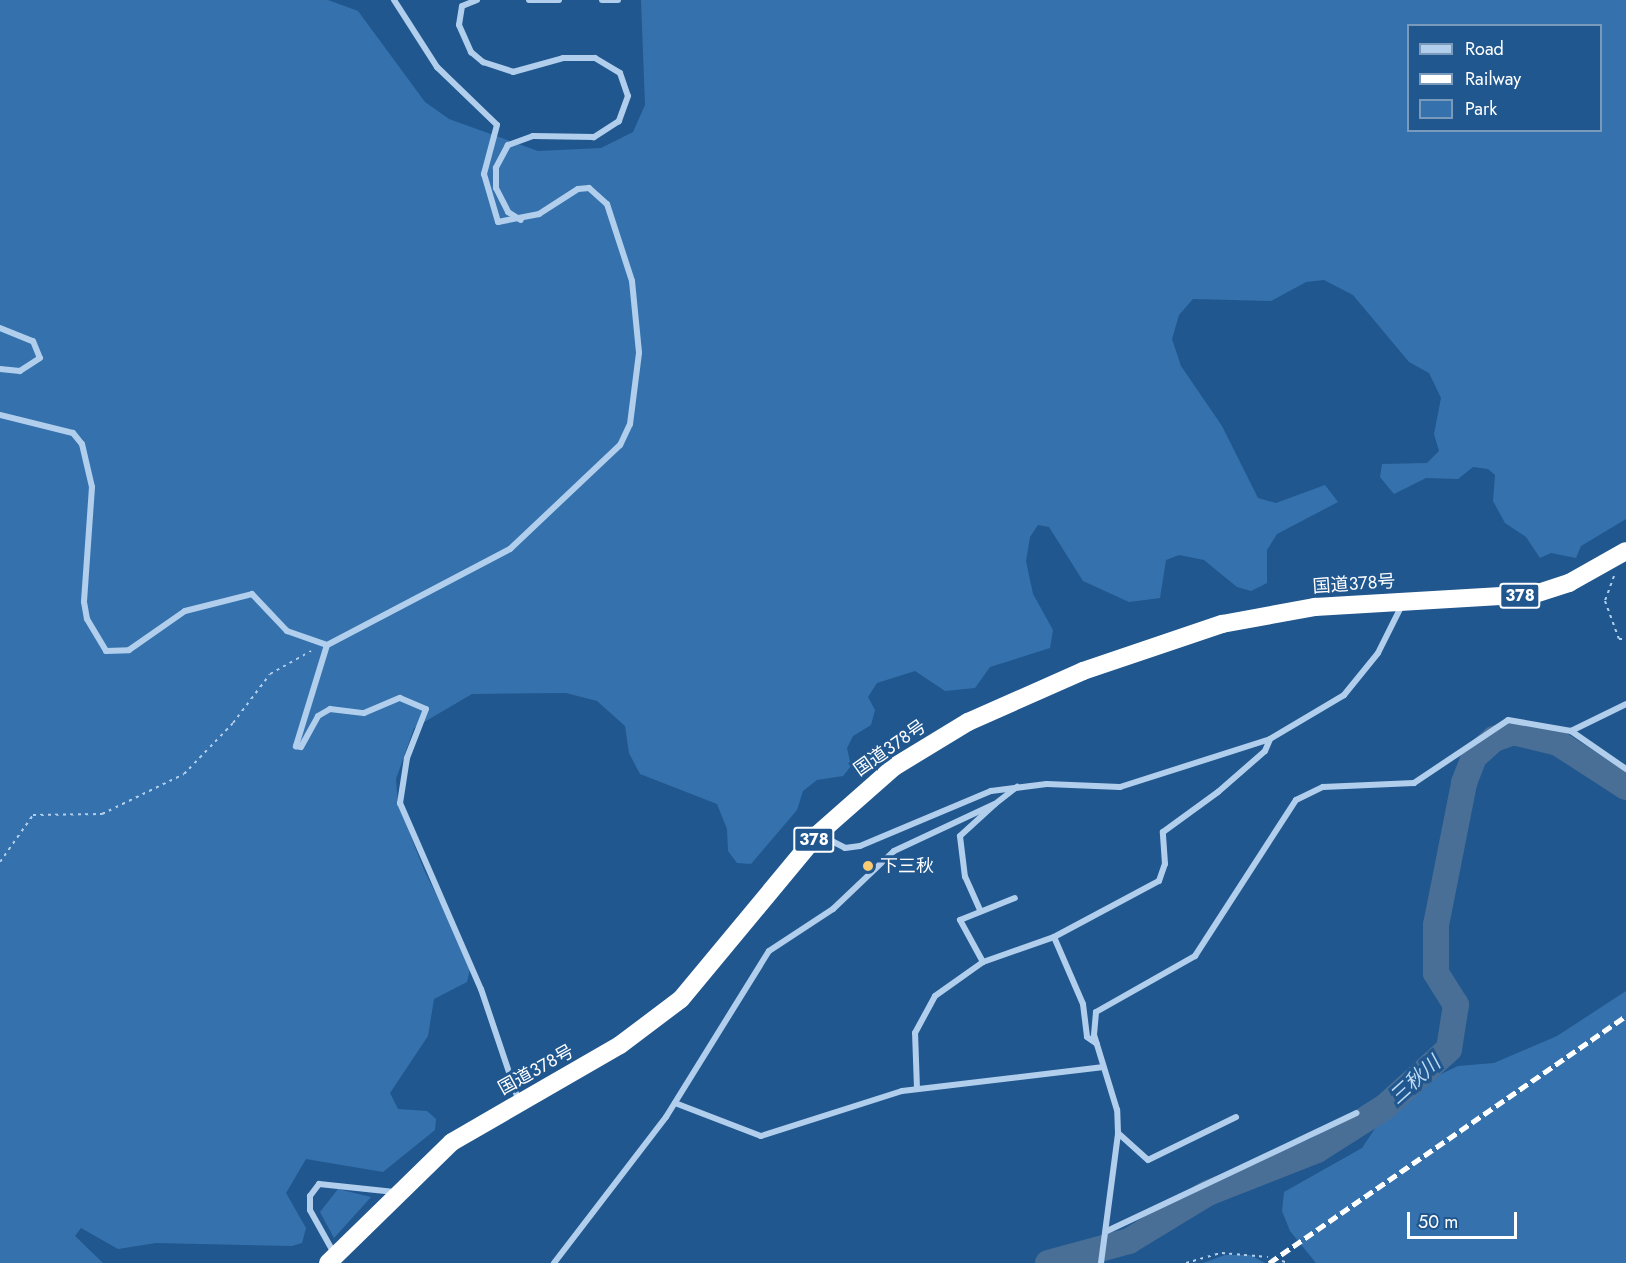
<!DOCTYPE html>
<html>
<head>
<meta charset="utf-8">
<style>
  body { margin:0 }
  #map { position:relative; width:1626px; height:1263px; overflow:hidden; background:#21578f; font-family:Jost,"Noto Sans JP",sans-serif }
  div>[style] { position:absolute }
  .green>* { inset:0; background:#3572ad }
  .river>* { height:26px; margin:-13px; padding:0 13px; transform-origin:13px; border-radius:13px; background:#496f97 }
  .path>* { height:2px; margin-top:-1px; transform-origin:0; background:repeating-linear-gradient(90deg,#b1cfec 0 3px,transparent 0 7.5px) }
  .street>* { height:6px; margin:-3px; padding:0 3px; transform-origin:3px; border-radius:3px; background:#b1cfec }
  .highway>* { height:18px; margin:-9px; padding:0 9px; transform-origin:9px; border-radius:9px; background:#fff }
  .rail>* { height:4.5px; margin-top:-2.25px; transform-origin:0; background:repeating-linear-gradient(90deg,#fff 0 10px,transparent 0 14.5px) }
  .dots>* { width:16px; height:16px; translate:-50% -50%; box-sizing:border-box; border:3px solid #21578f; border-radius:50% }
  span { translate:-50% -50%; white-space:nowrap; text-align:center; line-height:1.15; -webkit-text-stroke:6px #21578f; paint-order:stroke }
  .shield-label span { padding:2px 4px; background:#21578f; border:2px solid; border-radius:4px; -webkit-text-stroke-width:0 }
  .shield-label { font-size:16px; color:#fff; font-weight:700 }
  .street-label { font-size:18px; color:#fff }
  .poi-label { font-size:18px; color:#fff }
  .left { translate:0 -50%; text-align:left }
  .water-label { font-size:20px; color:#bdd9f3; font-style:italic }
  .legend { position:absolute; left:1407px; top:24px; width:195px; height:108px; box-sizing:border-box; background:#21578f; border:2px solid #7a9abc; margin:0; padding:8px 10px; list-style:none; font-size:18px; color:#fff }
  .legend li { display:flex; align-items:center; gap:12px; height:30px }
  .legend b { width:30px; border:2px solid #7a9abc }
  .scale { position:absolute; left:1407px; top:1212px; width:110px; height:27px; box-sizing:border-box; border:3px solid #fff; border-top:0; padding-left:8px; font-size:18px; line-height:21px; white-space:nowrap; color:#fff; -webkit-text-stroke:4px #21578f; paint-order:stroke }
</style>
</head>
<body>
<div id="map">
  <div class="green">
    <div style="clip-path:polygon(evenodd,0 0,328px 0,358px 11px,425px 102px,449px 119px,538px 151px,601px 148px,633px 132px,645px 105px,641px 0,1626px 0,1626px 519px,1581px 546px,1576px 558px,1551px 553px,1540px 558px,1526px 537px,1505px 523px,1493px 501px,1495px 475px,1488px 469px,1473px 467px,1458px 479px,1426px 478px,1394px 494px,1380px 477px,1382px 464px,1427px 463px,1439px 451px,1434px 434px,1441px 398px,1429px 373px,1409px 362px,1353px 295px,1324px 280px,1306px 282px,1271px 301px,1193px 299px,1179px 315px,1172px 339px,1181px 366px,1222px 426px,1258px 498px,1276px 503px,1325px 485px,1338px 502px,1277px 534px,1267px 550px,1267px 583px,1251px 591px,1237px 587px,1204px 560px,1179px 555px,1166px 560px,1160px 598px,1129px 602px,1083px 581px,1049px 527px,1038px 525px,1030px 537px,1026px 561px,1033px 594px,1053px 630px,1050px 648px,990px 667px,975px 688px,945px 691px,915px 671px,877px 683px,868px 697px,875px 710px,871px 725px,853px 736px,847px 748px,851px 766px,843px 776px,817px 780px,803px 791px,797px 810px,751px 864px,737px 863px,728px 851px,727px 829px,717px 804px,640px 774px,629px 753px,625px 726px,597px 701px,566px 693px,472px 694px,414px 728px,396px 779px,398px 804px,424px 870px,471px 964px,467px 982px,434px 999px,428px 1036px,390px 1093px,398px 1109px,427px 1111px,436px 1119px,435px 1130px,383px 1172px,306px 1159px,286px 1193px,306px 1228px,302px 1243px,292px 1246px,156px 1243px,118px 1249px,81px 1228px,75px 1236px,103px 1263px,0 1263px,0 0,1408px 26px,1600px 26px,1600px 130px,1408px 130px,1408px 26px)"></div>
    <div style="clip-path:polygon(1626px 991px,1626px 1263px,1316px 1263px,1290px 1231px,1282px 1211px,1284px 1192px,1362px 1148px,1376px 1127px,1435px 1077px,1458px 1066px,1494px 1063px,1557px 1036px)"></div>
    <div style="clip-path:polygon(338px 1189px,371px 1197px,334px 1238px,320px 1212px)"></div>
    <div style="clip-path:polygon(1225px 1255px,1250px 1255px,1265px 1263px,1203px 1263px)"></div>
  </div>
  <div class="river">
    <div style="left:1048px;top:1263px;width:84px;rotate:-15.2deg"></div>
    <div style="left:1129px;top:1241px;width:92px;rotate:-31.3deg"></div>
    <div style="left:1208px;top:1193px;width:117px;rotate:-21.5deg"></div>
    <div style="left:1317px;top:1150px;width:82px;rotate:-32.5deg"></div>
    <div style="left:1386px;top:1106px;width:85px;rotate:-42.1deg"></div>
    <div style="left:1449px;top:1049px;width:45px;rotate:-81deg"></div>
    <div style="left:1456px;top:1005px;width:38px;rotate:-122deg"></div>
    <div style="left:1436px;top:973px;width:48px;rotate:-90deg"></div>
    <div style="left:1436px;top:925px;width:145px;rotate:-78.8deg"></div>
    <div style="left:1464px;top:783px;width:28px;rotate:-69deg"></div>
    <div style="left:1474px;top:757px;width:27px;rotate:-42deg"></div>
    <div style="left:1494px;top:739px;width:20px;rotate:-20deg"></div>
    <div style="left:1513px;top:732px;width:46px;rotate:13.7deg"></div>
    <div style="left:1558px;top:743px;width:81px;rotate:32.9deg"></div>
  </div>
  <div class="path">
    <div style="left:1614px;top:576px;width:27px;rotate:110deg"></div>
    <div style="left:1605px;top:601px;width:40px;rotate:69.8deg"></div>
    <div style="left:1619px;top:639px;width:7px"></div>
    <div style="left:0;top:862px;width:57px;rotate:-54.9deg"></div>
    <div style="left:33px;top:815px;width:69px;rotate:-0.8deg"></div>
    <div style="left:102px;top:814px;width:91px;rotate:-26deg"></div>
    <div style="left:184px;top:774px;width:71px;rotate:-46.1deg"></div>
    <div style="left:233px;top:723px;width:61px;rotate:-52.9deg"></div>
    <div style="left:270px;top:674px;width:47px;rotate:-29.3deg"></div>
    <div style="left:1282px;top:1261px;width:6px;rotate:18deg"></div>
    <div style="left:1186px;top:1263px;width:37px;rotate:-16deg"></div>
    <div style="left:1222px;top:1253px;width:46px;rotate:5deg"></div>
  </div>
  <div class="street">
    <div style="left:394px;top:0;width:80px;rotate:57.3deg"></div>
    <div style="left:437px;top:67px;width:83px;rotate:44deg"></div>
    <div style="left:497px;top:125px;width:51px;rotate:104.9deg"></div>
    <div style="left:484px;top:174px;width:50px;rotate:73.7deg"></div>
    <div style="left:498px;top:222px;width:42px;rotate:-11deg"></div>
    <div style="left:539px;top:214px;width:46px;rotate:-32.7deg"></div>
    <div style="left:578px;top:189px;width:11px;rotate:-5deg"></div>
    <div style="left:589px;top:188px;width:24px;rotate:42deg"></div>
    <div style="left:607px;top:204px;width:81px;rotate:72deg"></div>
    <div style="left:632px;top:281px;width:72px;rotate:84.4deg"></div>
    <div style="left:639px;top:353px;width:72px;rotate:97.2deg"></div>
    <div style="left:630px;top:424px;width:23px;rotate:115deg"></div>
    <div style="left:620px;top:445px;width:151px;rotate:136.6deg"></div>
    <div style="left:510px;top:549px;width:207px;rotate:152.3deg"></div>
    <div style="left:327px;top:645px;width:106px;rotate:107.1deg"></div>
    <div style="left:296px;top:746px;width:5px;rotate:11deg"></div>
    <div style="left:301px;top:747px;width:35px;rotate:-61deg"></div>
    <div style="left:318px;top:716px;width:14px;rotate:-30deg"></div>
    <div style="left:330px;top:709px;width:34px;rotate:7deg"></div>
    <div style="left:364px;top:713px;width:39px;rotate:-23deg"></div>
    <div style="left:400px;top:698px;width:28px;rotate:23deg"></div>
    <div style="left:426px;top:709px;width:53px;rotate:111.2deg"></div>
    <div style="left:407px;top:758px;width:46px;rotate:98.8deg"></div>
    <div style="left:400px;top:803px;width:203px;rotate:66.5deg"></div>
    <div style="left:481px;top:989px;width:119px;rotate:71.4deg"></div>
    <div style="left:477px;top:0;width:16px;rotate:158deg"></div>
    <div style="left:462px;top:6px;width:19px;rotate:99deg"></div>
    <div style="left:459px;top:25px;width:30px;rotate:66deg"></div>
    <div style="left:471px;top:52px;width:16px;rotate:40deg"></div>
    <div style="left:483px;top:62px;width:32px;rotate:18deg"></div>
    <div style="left:513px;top:72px;width:52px;rotate:-15.6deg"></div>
    <div style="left:563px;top:58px;width:32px"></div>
    <div style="left:595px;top:58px;width:29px;rotate:31deg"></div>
    <div style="left:620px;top:73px;width:24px;rotate:71deg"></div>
    <div style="left:628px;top:96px;width:27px;rotate:110deg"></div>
    <div style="left:619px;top:121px;width:30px;rotate:147deg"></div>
    <div style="left:594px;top:137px;width:61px;rotate:-179.1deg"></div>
    <div style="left:533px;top:136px;width:27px;rotate:160deg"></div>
    <div style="left:508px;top:145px;width:26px;rotate:118deg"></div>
    <div style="left:496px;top:168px;width:20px;rotate:90deg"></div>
    <div style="left:496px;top:188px;width:27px;rotate:63deg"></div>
    <div style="left:508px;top:212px;width:15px;rotate:32deg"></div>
    <div style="left:529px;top:0;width:30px"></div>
    <div style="left:602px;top:0;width:16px"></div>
    <div style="left:0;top:328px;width:35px;rotate:22deg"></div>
    <div style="left:33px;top:341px;width:18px;rotate:68deg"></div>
    <div style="left:40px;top:358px;width:24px;rotate:147deg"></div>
    <div style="left:20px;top:371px;width:20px;rotate:-174deg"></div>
    <div style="left:0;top:415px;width:75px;rotate:13.9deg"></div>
    <div style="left:73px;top:433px;width:14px;rotate:51deg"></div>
    <div style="left:82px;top:444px;width:44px;rotate:76.9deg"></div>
    <div style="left:92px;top:487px;width:115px;rotate:94deg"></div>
    <div style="left:84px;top:602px;width:17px;rotate:80deg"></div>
    <div style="left:87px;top:619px;width:37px;rotate:59deg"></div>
    <div style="left:106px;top:651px;width:23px;rotate:-2deg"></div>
    <div style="left:129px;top:650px;width:68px;rotate:-34.9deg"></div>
    <div style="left:185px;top:611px;width:69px;rotate:-14.2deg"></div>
    <div style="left:252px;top:594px;width:51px;rotate:46.6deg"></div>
    <div style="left:287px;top:631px;width:42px;rotate:19.3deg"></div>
    <div style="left:1571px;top:731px;width:61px;rotate:-26.1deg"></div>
    <div style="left:820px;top:835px;width:28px;rotate:27deg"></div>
    <div style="left:845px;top:848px;width:15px;rotate:-8deg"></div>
    <div style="left:860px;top:846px;width:142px;rotate:-22.8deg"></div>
    <div style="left:991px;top:791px;width:56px;rotate:-7.1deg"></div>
    <div style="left:1047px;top:784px;width:73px;rotate:2.4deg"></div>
    <div style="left:1120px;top:787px;width:157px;rotate:-17.7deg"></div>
    <div style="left:1270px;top:739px;width:86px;rotate:-30.7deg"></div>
    <div style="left:1344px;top:695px;width:54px;rotate:-51deg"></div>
    <div style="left:1378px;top:653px;width:54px;rotate:-63.4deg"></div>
    <div style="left:980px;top:910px;width:36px;rotate:-114deg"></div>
    <div style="left:965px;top:877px;width:41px;rotate:-97deg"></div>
    <div style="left:960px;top:836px;width:47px;rotate:-42.4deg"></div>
    <div style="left:1054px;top:937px;width:73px;rotate:66.6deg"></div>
    <div style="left:1083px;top:1004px;width:33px;rotate:83deg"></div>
    <div style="left:1087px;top:1037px;width:12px;rotate:35deg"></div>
    <div style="left:983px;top:962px;width:48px;rotate:-118.7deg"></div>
    <div style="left:960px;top:920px;width:59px;rotate:-21.8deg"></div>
    <div style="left:917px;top:1089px;width:56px;rotate:-92deg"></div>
    <div style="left:915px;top:1033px;width:42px;rotate:-61.6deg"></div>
    <div style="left:935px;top:996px;width:59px;rotate:-35.3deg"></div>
    <div style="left:983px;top:962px;width:75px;rotate:-19.4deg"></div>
    <div style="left:1054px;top:937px;width:119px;rotate:-28.1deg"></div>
    <div style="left:1159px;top:881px;width:18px;rotate:-71deg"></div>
    <div style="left:1165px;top:864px;width:32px;rotate:-94deg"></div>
    <div style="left:1163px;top:832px;width:68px;rotate:-36deg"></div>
    <div style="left:1218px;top:792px;width:62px;rotate:-41.1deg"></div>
    <div style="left:1265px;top:751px;width:13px;rotate:-67deg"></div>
    <div style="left:675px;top:1103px;width:92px;rotate:21deg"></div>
    <div style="left:761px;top:1136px;width:148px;rotate:-17.7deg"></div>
    <div style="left:902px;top:1091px;width:201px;rotate:-6.8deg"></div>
    <div style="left:1118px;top:1133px;width:40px;rotate:42deg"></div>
    <div style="left:1148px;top:1160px;width:98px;rotate:-26deg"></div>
    <div style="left:1107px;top:1231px;width:276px;rotate:-25.3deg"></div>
    <div style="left:335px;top:1255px;width:51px;rotate:-119.1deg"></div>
    <div style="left:310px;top:1210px;width:14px;rotate:-90deg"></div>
    <div style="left:310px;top:1196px;width:15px;rotate:-53deg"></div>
    <div style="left:319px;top:1184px;width:76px;rotate:6deg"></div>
    <div style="left:554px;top:1263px;width:184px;rotate:-52.5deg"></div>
    <div style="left:666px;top:1117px;width:195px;rotate:-58.2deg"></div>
    <div style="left:769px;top:951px;width:77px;rotate:-33.3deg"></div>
    <div style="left:833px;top:909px;width:84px;rotate:-43.6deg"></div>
    <div style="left:894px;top:851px;width:111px;rotate:-25deg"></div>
    <div style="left:995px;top:804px;width:28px;rotate:-38deg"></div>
    <div style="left:1101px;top:1263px;width:131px;rotate:-82.5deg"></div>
    <div style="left:1118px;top:1133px;width:23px;rotate:-92deg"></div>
    <div style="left:1117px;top:1110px;width:78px;rotate:-107deg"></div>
    <div style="left:1094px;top:1035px;width:23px;rotate:-85deg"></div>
    <div style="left:1096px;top:1012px;width:114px;rotate:-29.5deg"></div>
    <div style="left:1195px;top:956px;width:186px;rotate:-57.1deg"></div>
    <div style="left:1296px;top:800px;width:30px;rotate:-26deg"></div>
    <div style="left:1323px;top:787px;width:91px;rotate:-2.5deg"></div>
    <div style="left:1414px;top:783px;width:113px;rotate:-33.8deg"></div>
    <div style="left:1508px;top:720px;width:64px;rotate:9.9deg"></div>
    <div style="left:1571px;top:731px;width:67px;rotate:34.6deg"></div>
  </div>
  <div class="highway">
    <div style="left:328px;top:1263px;width:173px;rotate:-44.3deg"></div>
    <div style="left:452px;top:1142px;width:194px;rotate:-30deg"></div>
    <div style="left:620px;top:1045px;width:76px;rotate:-37deg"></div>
    <div style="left:681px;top:999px;width:214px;rotate:-50.3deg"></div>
    <div style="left:818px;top:834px;width:101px;rotate:-41.4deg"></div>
    <div style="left:894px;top:767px;width:87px;rotate:-31.3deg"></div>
    <div style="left:968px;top:722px;width:126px;rotate:-23.9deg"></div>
    <div style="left:1083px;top:671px;width:147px;rotate:-18.7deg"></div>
    <div style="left:1222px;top:624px;width:95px;rotate:-10.4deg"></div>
    <div style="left:1315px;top:607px;width:220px;rotate:-3.4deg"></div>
    <div style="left:1535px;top:594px;width:36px;rotate:-18deg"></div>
    <div style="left:1569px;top:583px;width:65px;rotate:-29.3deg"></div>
  </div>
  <div class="rail">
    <div style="left:1269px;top:1263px;width:434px;rotate:-34.7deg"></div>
  </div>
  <div class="dots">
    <div style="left:868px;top:866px;background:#f9cb72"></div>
  </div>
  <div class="shield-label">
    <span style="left:1520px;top:596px">378</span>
    <span style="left:814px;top:840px">378</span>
  </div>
  <div class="street-label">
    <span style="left:1354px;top:584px;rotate:-4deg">国道378号</span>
    <span style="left:890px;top:748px;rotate:-35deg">国道378号</span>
    <span style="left:536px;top:1070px;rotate:-29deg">国道378号</span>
  </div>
  <div class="poi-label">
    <span class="left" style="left:880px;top:866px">下三秋</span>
  </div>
  <div class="water-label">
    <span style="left:1415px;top:1080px;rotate:-42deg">三秋川</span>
  </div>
  <ul class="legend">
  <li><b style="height:8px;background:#b1cfec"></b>Road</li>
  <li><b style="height:8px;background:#fff"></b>Railway</li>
  <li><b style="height:16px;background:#3572ad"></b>Park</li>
  </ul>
  <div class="scale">50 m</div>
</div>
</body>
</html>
